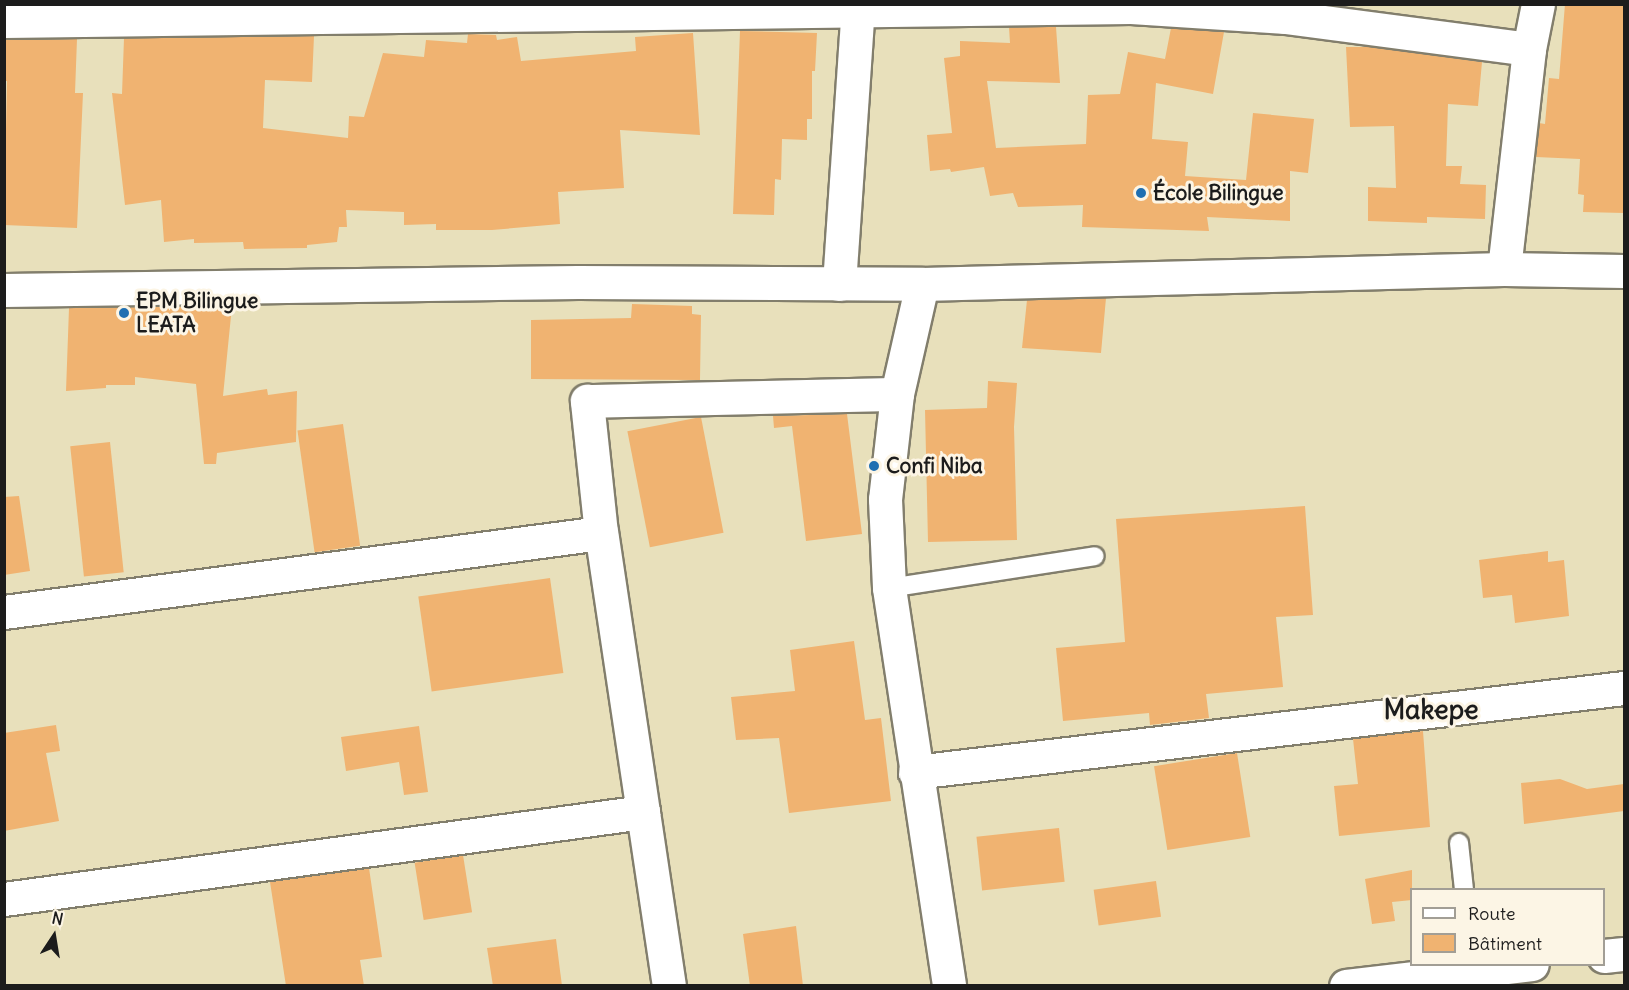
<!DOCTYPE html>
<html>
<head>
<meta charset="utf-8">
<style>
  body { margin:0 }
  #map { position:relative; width:1629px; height:990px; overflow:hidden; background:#e8e0bb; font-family:Delius,sans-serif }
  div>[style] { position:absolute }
  .building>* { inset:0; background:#f0b371; transform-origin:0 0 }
  .roads { filter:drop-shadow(2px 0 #827e6c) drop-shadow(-2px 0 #827e6c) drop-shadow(0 2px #827e6c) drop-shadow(0 -2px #827e6c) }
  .lane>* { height:18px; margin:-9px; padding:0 9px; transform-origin:9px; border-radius:9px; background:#fff }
  .street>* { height:33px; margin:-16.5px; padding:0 16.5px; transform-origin:16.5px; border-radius:16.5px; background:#fff }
  .secondary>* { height:33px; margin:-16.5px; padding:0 16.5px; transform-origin:16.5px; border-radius:16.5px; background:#fff }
  .dots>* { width:16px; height:16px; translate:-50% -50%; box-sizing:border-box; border:3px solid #fcf5e5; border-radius:50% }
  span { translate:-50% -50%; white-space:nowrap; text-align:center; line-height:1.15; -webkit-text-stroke:6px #fcf5e5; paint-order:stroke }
  .poi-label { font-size:21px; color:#1c1c1c; font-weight:700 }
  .left { translate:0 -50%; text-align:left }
  .district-label { font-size:27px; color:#1c1c1c; font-weight:700 }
  .frame { position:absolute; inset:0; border:6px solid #1c1c1c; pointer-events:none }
  .legend { position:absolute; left:1410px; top:888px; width:195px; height:78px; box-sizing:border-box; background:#fcf5e5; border:2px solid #a29e95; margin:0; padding:8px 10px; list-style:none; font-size:18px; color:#1c1c1c }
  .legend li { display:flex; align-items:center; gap:12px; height:30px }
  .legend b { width:30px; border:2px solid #a29e95 }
  .north { position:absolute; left:24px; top:906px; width:60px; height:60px; -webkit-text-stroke:4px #fcf5e5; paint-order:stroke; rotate:12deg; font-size:16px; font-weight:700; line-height:24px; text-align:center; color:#1c1c1c }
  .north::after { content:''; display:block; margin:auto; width:21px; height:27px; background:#1c1c1c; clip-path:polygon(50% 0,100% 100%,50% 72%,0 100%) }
</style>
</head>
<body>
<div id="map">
  <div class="building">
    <div style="clip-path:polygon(1565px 4px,1624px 4px,1624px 213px,1583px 212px,1584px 195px,1578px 194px,1580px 159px,1536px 157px,1539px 123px,1545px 124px,1549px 78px,1559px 79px)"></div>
    <div style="clip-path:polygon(1009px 27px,1056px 27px,1060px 83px,987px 81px,996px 148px,1086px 144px,1088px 95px,1120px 94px,1128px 52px,1165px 59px,1171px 28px,1224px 32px,1213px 94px,1156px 83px,1152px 139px,1188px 142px,1185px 176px,1246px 180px,1253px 113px,1314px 119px,1308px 173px,1290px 171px,1290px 221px,1207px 217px,1209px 231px,1082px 227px,1083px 205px,1018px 207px,1013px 193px,990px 196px,984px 167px,951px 172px,950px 169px,930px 171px,927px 135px,952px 133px,944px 58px,960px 56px,960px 41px,1010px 43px)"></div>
    <div style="clip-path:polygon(740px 31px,817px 33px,815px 71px,812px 71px,812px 119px,807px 119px,807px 140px,782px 139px,781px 180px,775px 179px,774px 215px,733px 214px)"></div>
    <div style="clip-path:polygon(693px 33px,700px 135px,620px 130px,624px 188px,558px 192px,560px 224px,492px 230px,436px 230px,436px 224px,404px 225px,404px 212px,346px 210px,347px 227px,339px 227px,337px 242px,307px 245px,307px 248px,244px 249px,243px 242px,194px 243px,194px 239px,164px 242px,161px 200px,125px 205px,112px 93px,122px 94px,124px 38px,314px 36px,312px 82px,265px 80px,263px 128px,348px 138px,349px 116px,364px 117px,383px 53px,424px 57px,426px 40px,467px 43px,468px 34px,496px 35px,497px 40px,517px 37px,521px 61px,636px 51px,635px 37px)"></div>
    <div style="clip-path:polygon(77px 39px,75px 93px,83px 93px,77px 228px,4px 225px,7px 81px,4px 81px,4px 40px)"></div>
    <div style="clip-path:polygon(1346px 47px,1372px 47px,1482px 62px,1478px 106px,1448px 104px,1446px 166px,1462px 166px,1460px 184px,1486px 185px,1485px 219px,1427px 217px,1427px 223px,1368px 221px,1368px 187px,1396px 188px,1394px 126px,1350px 127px)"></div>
    <div style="clip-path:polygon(1106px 298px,1101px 353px,1022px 348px,1027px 300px)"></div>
    <div style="clip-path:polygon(632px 304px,692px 306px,692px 314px,701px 315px,700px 380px,531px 379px,531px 320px,631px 318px)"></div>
    <div style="clip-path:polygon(232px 306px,223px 396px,267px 389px,268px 395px,297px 391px,296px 442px,217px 453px,216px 464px,204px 464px,196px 384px,135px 377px,135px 385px,106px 385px,106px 388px,66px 391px,69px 308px)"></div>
    <div style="clip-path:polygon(988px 381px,1017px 383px,1014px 427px,1017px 540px,928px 542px,925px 410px,987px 408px)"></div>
    <div style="clip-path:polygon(847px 414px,862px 534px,806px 541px,792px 426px,774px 428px,773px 416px)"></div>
    <div style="left:701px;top:417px;width:118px;height:75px;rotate:79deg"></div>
    <div style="left:343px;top:424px;width:123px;height:46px;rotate:82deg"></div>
    <div style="left:110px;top:442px;width:131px;height:40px;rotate:84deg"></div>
    <div style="clip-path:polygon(19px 496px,30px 571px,4px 575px,4px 497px)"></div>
    <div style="clip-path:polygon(1305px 506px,1313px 615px,1276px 617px,1283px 687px,1206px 694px,1209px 718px,1150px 725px,1149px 713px,1063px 721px,1056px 648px,1125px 642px,1116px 519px)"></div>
    <div style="clip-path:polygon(1548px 551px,1548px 562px,1564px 560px,1569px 616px,1515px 623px,1512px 595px,1483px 598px,1479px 560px)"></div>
    <div style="left:550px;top:578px;width:96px;height:133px;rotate:82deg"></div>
    <div style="clip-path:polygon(854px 641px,865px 720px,881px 718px,891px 801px,789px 813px,779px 738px,736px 740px,731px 697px,795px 691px,790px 650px)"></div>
    <div style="clip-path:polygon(56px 725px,60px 751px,46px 753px,59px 821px,4px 831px,4px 733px)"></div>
    <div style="clip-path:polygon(419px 726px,428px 792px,404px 795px,399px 762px,346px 771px,341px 737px)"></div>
    <div style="clip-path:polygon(1423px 731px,1430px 827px,1339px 836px,1334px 786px,1358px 784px,1353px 739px)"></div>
    <div style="left:1237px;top:753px;width:85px;height:84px;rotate:81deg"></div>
    <div style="clip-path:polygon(1560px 779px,1587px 789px,1624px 784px,1624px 811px,1524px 824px,1521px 783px)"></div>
    <div style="left:1059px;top:828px;width:54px;height:83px;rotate:84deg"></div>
    <div style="left:463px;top:855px;width:58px;height:49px;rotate:81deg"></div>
    <div style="clip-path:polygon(369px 868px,382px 957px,360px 960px,364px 986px,286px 986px,270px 882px)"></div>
    <div style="clip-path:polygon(1412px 870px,1412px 900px,1392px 902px,1395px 921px,1372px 924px,1365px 879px)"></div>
    <div style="left:1156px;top:881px;width:36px;height:63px;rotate:82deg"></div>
    <div style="clip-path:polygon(796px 926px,803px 986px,750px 986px,743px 934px)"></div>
    <div style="clip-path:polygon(556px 939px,562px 986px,493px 986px,487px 948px)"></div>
  </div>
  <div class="roads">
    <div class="lane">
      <div style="left:889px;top:588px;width:208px;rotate:-8.8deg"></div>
      <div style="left:1459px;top:843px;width:47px;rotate:83.9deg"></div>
    </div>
    <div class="street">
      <div style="left:4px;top:21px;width:1127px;rotate:-0.71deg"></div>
      <div style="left:1131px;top:7px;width:155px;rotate:3.7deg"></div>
      <div style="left:1286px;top:17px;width:245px;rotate:7.5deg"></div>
      <div style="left:1504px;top:269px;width:221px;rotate:-83.5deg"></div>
      <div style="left:1529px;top:49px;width:46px;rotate:-78.7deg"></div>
      <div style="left:922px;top:284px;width:113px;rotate:102.8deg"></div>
      <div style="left:897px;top:394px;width:106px;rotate:96.5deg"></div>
      <div style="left:885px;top:499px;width:89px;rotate:87.4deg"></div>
      <div style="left:889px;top:588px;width:402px;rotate:81.4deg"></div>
      <div style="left:4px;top:612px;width:602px;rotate:-7.54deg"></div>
      <div style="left:915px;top:772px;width:714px;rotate:-6.76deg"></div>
      <div style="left:4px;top:899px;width:645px;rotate:-7.75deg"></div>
      <div style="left:1604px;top:956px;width:20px;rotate:-6deg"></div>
      <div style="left:669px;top:986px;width:458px;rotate:-98.5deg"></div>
      <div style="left:601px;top:533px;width:133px;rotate:-96.1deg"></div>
      <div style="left:587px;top:401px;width:310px;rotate:-1.3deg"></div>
      <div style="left:1346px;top:986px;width:187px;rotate:-6.7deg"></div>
    </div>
    <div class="secondary">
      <div style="left:839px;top:284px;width:281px;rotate:-86.1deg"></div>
      <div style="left:4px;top:290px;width:574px;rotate:-0.8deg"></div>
      <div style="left:578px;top:282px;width:344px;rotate:0.3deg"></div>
      <div style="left:922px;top:284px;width:582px;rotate:-1.48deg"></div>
      <div style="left:1504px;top:269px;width:120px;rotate:1deg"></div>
    </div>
  </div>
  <div class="dots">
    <div style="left:1141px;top:193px;background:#1f6fb2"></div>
    <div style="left:124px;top:313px;background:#1f6fb2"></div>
    <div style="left:874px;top:466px;background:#1f6fb2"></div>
  </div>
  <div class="poi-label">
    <span class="left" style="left:1153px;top:193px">École Bilingue</span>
    <span class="left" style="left:136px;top:313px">EPM Bilingue<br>LEATA</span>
    <span class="left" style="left:886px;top:466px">Confi Niba</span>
  </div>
  <div class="district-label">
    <span style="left:1431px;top:710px">Makepe</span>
  </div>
  <div class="frame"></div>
  <ul class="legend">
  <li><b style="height:8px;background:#fff"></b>Route</li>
  <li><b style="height:16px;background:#f0b371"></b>Bâtiment</li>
  </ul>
  <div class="north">N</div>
</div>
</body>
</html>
